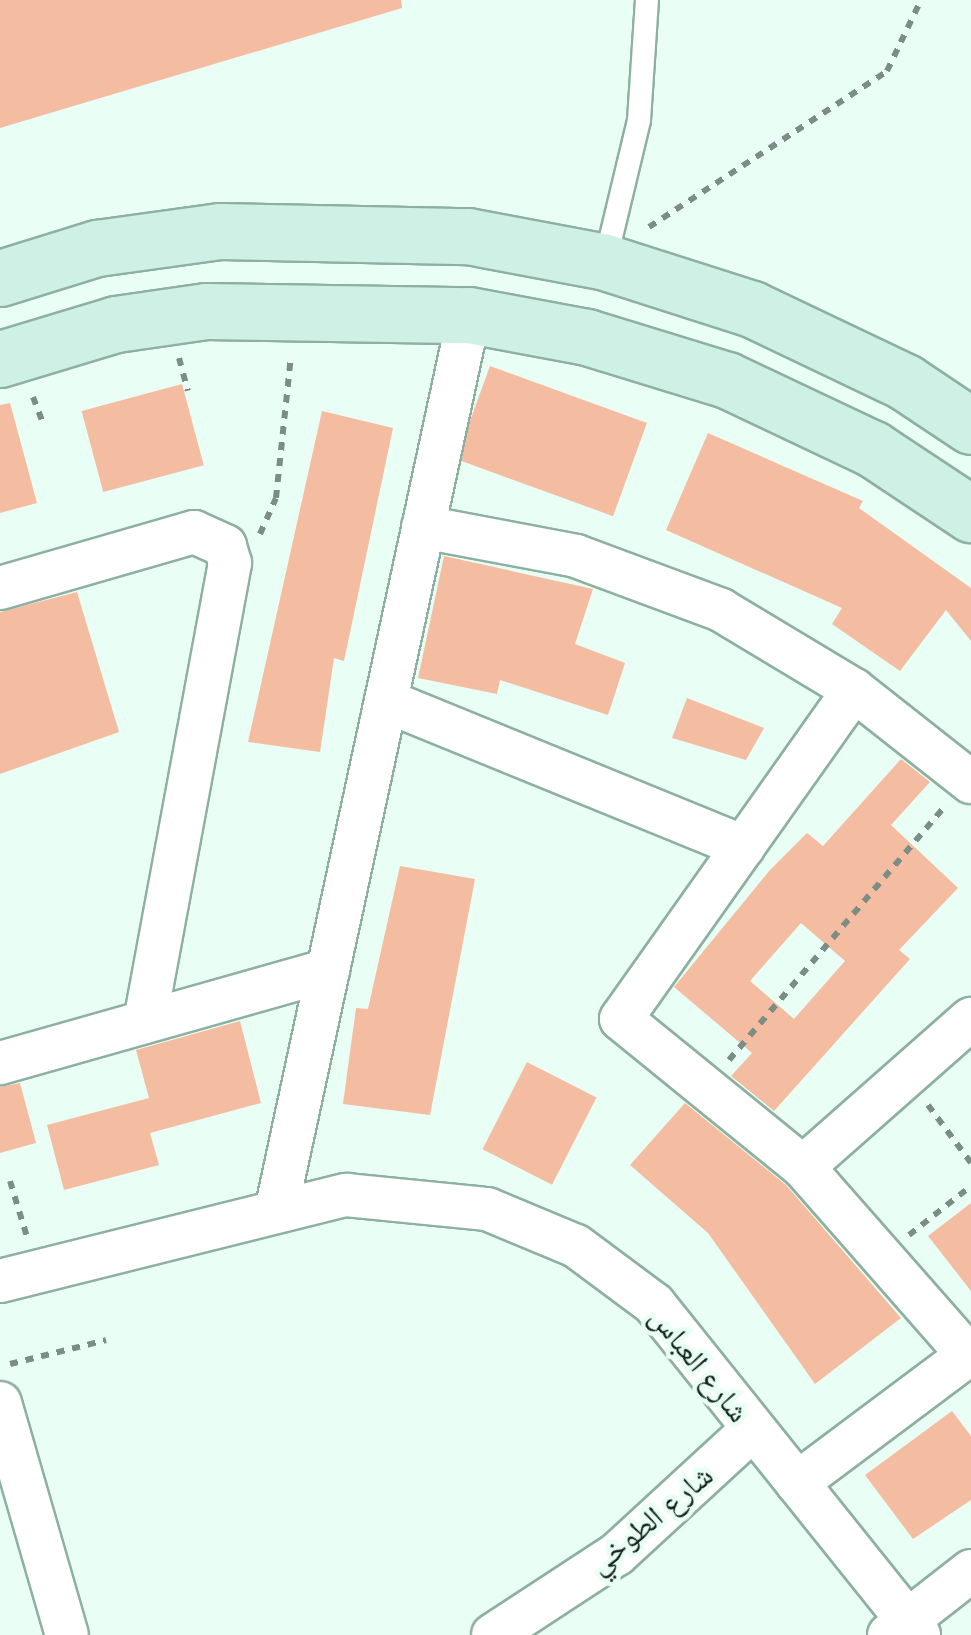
<!DOCTYPE html>
<html>
<head>
<meta charset="utf-8">
<style>
  body { margin:0 }
  #map { position:relative; width:971px; height:1635px; overflow:hidden; background:#e9fff5; font-family:"PT Sans","Noto Naskh Arabic",sans-serif }
  div>[style] { position:absolute }
  .building>* { inset:0; background:#f4bca0; transform-origin:0 0 }
  .path>* { height:6px; margin-top:-3px; transform-origin:0; background:repeating-linear-gradient(90deg,#7b8d85 0 8px,transparent 0 16px) }
  .roads { filter:drop-shadow(2px 0 #8db0a1) drop-shadow(-2px 0 #8db0a1) drop-shadow(0 2px #8db0a1) drop-shadow(0 -2px #8db0a1) }
  .lane>* { height:22px; margin:-11px; padding:0 11px; transform-origin:11px; border-radius:11px; background:#fff }
  .street>* { height:42px; margin:-21px; padding:0 21px; transform-origin:21px; border-radius:21px; background:#fff }
  .secondary>* { height:55px; margin:-27.5px; padding:0 27.5px; transform-origin:27.5px; border-radius:27.5px; background:#cff0e5 }
  span { translate:-50% -50%; white-space:nowrap; text-align:center; line-height:1.15; -webkit-text-stroke:9px #e9fff5; paint-order:stroke }
  .street-label { font-size:30px; color:#111f19 }
</style>
</head>
<body>
<div id="map">
  <div class="building">
    <div style="clip-path:polygon(0 0,401px 0,402px 8px,0 128px)"></div>
    <div style="left:490px;top:366px;width:167px;height:99px;rotate:20deg"></div>
    <div style="left:182px;top:384px;width:84px;height:104px;rotate:75deg"></div>
    <div style="clip-path:polygon(10px 403px,37px 503px,0 513px,0 405px)"></div>
    <div style="clip-path:polygon(322px 411px,393px 428px,344px 661px,334px 658px,320px 752px,248px 742px)"></div>
    <div style="clip-path:polygon(708px 433px,863px 501px,859px 508px,971px 588px,971px 641px,946px 610px,900px 671px,832px 624px,842px 608px,666px 530px)"></div>
    <div style="clip-path:polygon(444px 556px,593px 589px,575px 644px,625px 663px,608px 715px,500px 680px,497px 694px,418px 678px)"></div>
    <div style="clip-path:polygon(77px 592px,119px 732px,0 774px,0 612px)"></div>
    <div style="clip-path:polygon(687px 698px,764px 728px,746px 760px,672px 738px)"></div>
    <div style="clip-path:polygon(evenodd,901px 759px,930px 782px,891px 825px,958px 888px,899px 950px,910px 959px,774px 1111px,731px 1076px,752px 1053px,674px 987px,770px 870px,807px 833px,823px 846px,901px 759px,801px 923px,845px 961px,794px 1019px,750px 981px,801px 923px)"></div>
    <div style="clip-path:polygon(400px 866px,475px 879px,430px 1115px,343px 1104px,356px 1008px,368px 1009px)"></div>
    <div style="clip-path:polygon(240px 1021px,261px 1103px,150px 1133px,159px 1165px,64px 1190px,47px 1125px,149px 1098px,136px 1050px)"></div>
    <div style="left:527px;top:1062px;width:78px;height:98px;rotate:27deg"></div>
    <div style="clip-path:polygon(20px 1083px,36px 1143px,0 1153px,0 1087px)"></div>
    <div style="clip-path:polygon(685px 1103px,786px 1185px,901px 1318px,815px 1384px,708px 1233px,630px 1165px)"></div>
    <div style="clip-path:polygon(971px 1203px,971px 1291px,928px 1236px)"></div>
    <div style="clip-path:polygon(952px 1411px,971px 1436px,971px 1500px,913px 1539px,865px 1475px)"></div>
  </div>
  <div class="path">
    <div style="left:649px;top:227px;width:285px;rotate:-33.2deg"></div>
    <div style="left:887px;top:71px;width:79px;rotate:-64.4deg"></div>
    <div style="left:179px;top:358px;width:34px;rotate:75deg"></div>
    <div style="left:33px;top:397px;width:28px;rotate:69deg"></div>
    <div style="left:260px;top:534px;width:39px;rotate:-66deg"></div>
    <div style="left:276px;top:498px;width:143px;rotate:-84deg"></div>
    <div style="left:729px;top:1060px;width:332px;rotate:-49.6deg"></div>
    <div style="left:928px;top:1105px;width:72px;rotate:53.4deg"></div>
    <div style="left:10px;top:1181px;width:59px;rotate:73.1deg"></div>
    <div style="left:909px;top:1235px;width:79px;rotate:-38.3deg"></div>
    <div style="left:10px;top:1364px;width:99px;rotate:-14deg"></div>
  </div>
  <div class="roads">
    <div class="lane">
      <div style="left:605px;top:262px;width:146px;rotate:-76.5deg"></div>
      <div style="left:639px;top:120px;width:120px;rotate:-86.2deg"></div>
    </div>
    <div class="street">
      <div style="left:423px;top:527px;width:156px;rotate:10.7deg"></div>
      <div style="left:576px;top:556px;width:155px;rotate:20.4deg"></div>
      <div style="left:721px;top:610px;width:155px;rotate:31deg"></div>
      <div style="left:854px;top:690px;width:149px;rotate:38.2deg"></div>
      <div style="left:0;top:588px;width:202px;rotate:-16.1deg"></div>
      <div style="left:194px;top:532px;width:34px;rotate:24deg"></div>
      <div style="left:225px;top:546px;width:18px;rotate:74deg"></div>
      <div style="left:230px;top:563px;width:466px;rotate:100.5deg"></div>
      <div style="left:854px;top:690px;width:403px;rotate:125.3deg"></div>
      <div style="left:621px;top:1019px;width:235px;rotate:39.1deg"></div>
      <div style="left:803px;top:1167px;width:250px;rotate:48.7deg"></div>
      <div style="left:386px;top:701px;width:386px;rotate:22.2deg"></div>
      <div style="left:0;top:1063px;width:341px;rotate:-15.8deg"></div>
      <div style="left:803px;top:1167px;width:224px;rotate:-41.4deg"></div>
      <div style="left:277px;top:1207px;width:912px;rotate:-77.85deg"></div>
      <div style="left:0;top:1281px;width:357px;rotate:-14deg"></div>
      <div style="left:346px;top:1195px;width:142px;rotate:5.7deg"></div>
      <div style="left:487px;top:1209px;width:96px;rotate:22.6deg"></div>
      <div style="left:576px;top:1246px;width:97px;rotate:36.6deg"></div>
      <div style="left:654px;top:1304px;width:424px;rotate:51.3deg"></div>
      <div style="left:0;top:1403px;width:241px;rotate:73.9deg"></div>
      <div style="left:797px;top:1483px;width:217px;rotate:-36.8deg"></div>
      <div style="left:493px;top:1635px;width:148px;rotate:-33.2deg"></div>
      <div style="left:617px;top:1554px;width:185px;rotate:-42.6deg"></div>
      <div style="left:889px;top:1635px;width:104px;rotate:-38deg"></div>
    </div>
    <div class="secondary">
      <div style="left:0;top:278px;width:102px;rotate:-17.2deg"></div>
      <div style="left:97px;top:248px;width:124px;rotate:-7.9deg"></div>
      <div style="left:220px;top:231px;width:248px;rotate:1.2deg"></div>
      <div style="left:468px;top:236px;width:139px;rotate:10.7deg"></div>
      <div style="left:605px;top:262px;width:154px;rotate:17.7deg"></div>
      <div style="left:752px;top:309px;width:170px;rotate:25.5deg"></div>
      <div style="left:905px;top:382px;width:79px;rotate:33.7deg"></div>
      <div style="left:0;top:359px;width:121px;rotate:-16.8deg"></div>
      <div style="left:116px;top:324px;width:91px;rotate:-8.2deg"></div>
      <div style="left:206px;top:311px;width:263px;rotate:0.9deg"></div>
      <div style="left:469px;top:315px;width:120px;rotate:10.6deg"></div>
      <div style="left:587px;top:337px;width:146px;rotate:17.1deg"></div>
      <div style="left:727px;top:380px;width:161px;rotate:25.3deg"></div>
      <div style="left:873px;top:449px;width:118px;rotate:33.6deg"></div>
    </div>
  </div>
  <div class="street-label">
    <span style="left:700px;top:1364px;rotate:51deg">شارع العباس</span>
    <span style="left:650px;top:1519px;rotate:-40deg">شارع الطوخي</span>
  </div>
</div>
</body>
</html>
